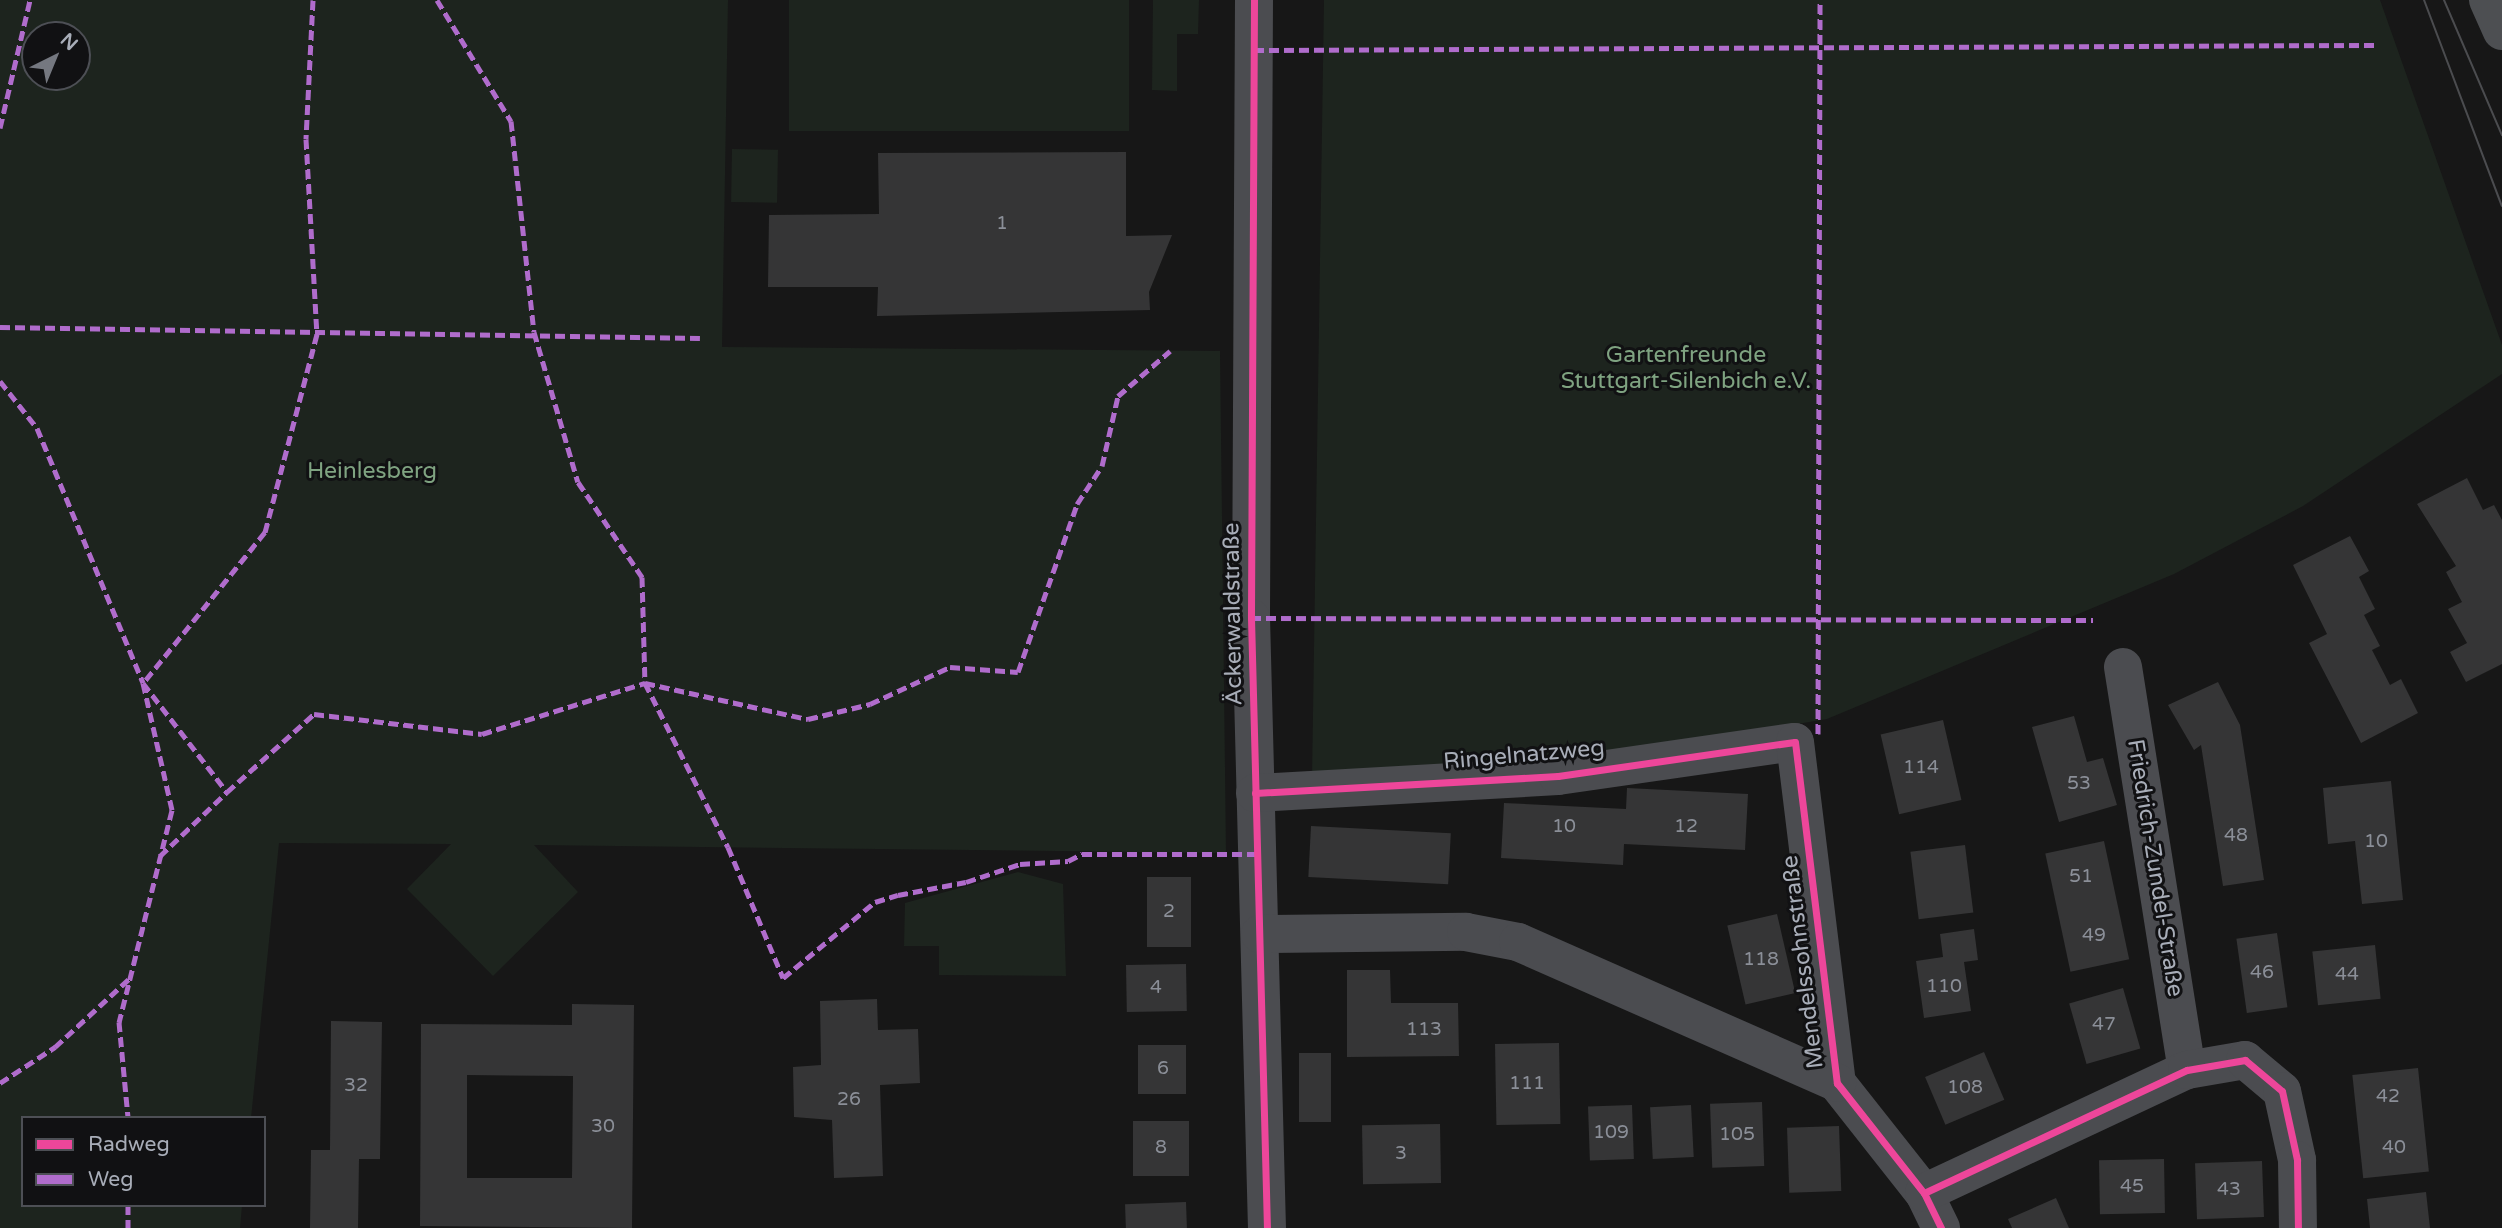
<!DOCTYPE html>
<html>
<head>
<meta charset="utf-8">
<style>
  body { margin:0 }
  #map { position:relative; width:2502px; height:1228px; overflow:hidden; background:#171717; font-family:"Varela Round",sans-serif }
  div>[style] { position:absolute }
  .green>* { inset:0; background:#1d241e; transform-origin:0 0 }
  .building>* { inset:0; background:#353536; transform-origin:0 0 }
  .minor>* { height:38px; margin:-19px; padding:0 19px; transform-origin:19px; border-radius:19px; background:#4b4c50 }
  .major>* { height:38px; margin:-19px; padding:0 19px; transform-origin:19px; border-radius:19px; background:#4d4f52 }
  .tram>* { height:2px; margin:-1px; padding:0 1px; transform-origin:1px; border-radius:1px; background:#4b4c4f }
  .quiet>* { height:5px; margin-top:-2.5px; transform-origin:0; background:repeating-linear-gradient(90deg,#b06ccc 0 10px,transparent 0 15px) }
  .cycleway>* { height:7px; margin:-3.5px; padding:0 3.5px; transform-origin:3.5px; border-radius:3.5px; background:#ed469a }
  span { translate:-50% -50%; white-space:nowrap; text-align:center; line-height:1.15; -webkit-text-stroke:6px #111113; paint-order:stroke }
  .number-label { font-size:19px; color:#8b8f98 }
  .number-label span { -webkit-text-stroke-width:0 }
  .park-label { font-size:23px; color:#7fa381 }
  .street-label { font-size:23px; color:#a8adb8 }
  .legend { position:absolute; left:21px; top:1116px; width:245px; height:91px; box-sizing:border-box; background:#111113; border:2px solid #4d4f55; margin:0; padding:9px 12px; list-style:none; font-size:21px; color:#a8adb8 }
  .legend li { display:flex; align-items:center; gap:14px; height:35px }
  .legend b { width:35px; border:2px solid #4d4f55 }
  .north { position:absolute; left:21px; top:21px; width:70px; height:70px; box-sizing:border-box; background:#111113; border:2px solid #4d4f55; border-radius:50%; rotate:43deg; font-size:19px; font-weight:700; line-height:28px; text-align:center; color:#a8adb8 }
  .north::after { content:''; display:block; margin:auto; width:24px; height:32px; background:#757880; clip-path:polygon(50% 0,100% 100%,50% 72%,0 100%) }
</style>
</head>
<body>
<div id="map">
  <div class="green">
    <div style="clip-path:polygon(evenodd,0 0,728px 0,722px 347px,1220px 351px,1226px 853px,534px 845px,578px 892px,493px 976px,407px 889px,451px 844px,279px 843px,251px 1118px,23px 1118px,23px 1205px,242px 1205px,240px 1228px,0 1228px,0 0,35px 35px,77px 35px,77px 77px,35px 77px,35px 35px)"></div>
    <div style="left:789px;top:0;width:340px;height:131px"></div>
    <div style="clip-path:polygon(1153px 0,1199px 0,1198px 34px,1177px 34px,1177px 91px,1152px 90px)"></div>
    <div style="clip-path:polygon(1324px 0,2380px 0,2502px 345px,2502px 374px,2303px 506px,2174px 574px,1827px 719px,1559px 764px,1312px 779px)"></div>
    <div style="left:732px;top:149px;width:46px;height:53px;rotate:1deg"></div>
    <div style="clip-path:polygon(1018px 872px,1063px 884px,1066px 976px,939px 975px,939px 946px,904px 946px,905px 903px)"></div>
  </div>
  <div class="building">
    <div style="clip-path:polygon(1126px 152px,1126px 236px,1172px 235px,1149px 292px,1150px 310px,877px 316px,878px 287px,768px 287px,769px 215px,879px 214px,878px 153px)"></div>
    <div style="clip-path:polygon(2467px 478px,2483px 510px,2494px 505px,2502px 520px,2502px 664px,2466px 682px,2450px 652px,2467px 643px,2448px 609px,2462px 602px,2446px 572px,2456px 566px,2417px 504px)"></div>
    <div style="clip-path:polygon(2350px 536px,2369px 571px,2359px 577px,2375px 609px,2364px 615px,2380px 646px,2372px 650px,2390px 685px,2401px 679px,2418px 713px,2361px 743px,2309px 643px,2327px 634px,2293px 565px)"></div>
    <div style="clip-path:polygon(2218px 682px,2240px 725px,2264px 880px,2223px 886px,2201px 745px,2194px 750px,2168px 705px)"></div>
    <div style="clip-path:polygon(2074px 716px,2087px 762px,2103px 758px,2117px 805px,2059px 822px,2032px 727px)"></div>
    <div style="left:1943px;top:720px;width:82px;height:64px;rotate:77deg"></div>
    <div style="clip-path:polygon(2391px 781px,2403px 900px,2362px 904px,2355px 841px,2328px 844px,2323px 788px)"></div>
    <div style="clip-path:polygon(1627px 788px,1748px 794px,1745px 850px,1624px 844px,1623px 865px,1501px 858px,1504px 803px,1626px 809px)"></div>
    <div style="left:1311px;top:826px;width:140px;height:51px;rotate:3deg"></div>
    <div style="left:2104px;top:841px;width:121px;height:60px;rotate:78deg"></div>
    <div style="left:1965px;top:845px;width:68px;height:55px;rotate:83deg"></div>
    <div style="left:1147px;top:877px;width:44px;height:70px"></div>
    <div style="left:1777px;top:914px;width:81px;height:51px;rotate:77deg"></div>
    <div style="clip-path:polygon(1974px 929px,1978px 960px,1964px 962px,1971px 1011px,1924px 1018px,1916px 961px,1943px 957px,1940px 934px)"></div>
    <div style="left:2277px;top:933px;width:75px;height:41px;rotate:82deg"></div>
    <div style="left:2375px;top:945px;width:54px;height:63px;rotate:84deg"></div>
    <div style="left:1186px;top:964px;width:47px;height:60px;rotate:89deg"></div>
    <div style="clip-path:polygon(1347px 970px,1390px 970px,1391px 1003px,1458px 1003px,1459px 1056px,1347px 1057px)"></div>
    <div style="left:2123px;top:988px;width:63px;height:56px;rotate:74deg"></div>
    <div style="clip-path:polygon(877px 999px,878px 1030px,918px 1029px,920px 1083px,880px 1085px,883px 1176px,834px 1178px,832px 1120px,794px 1117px,793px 1067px,821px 1065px,820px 1001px)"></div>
    <div style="clip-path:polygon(evenodd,572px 1004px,634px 1005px,632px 1228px,420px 1226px,421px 1024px,572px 1025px,572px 1004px,467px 1075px,573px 1076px,572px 1178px,467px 1178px,467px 1075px)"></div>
    <div style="clip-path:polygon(331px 1021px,382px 1022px,380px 1159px,359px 1159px,358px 1228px,310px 1228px,311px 1150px,330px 1150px)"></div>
    <div style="left:1559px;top:1043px;width:81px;height:64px;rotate:89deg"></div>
    <div style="left:1138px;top:1045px;width:48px;height:49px"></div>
    <div style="left:1984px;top:1052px;width:52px;height:64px;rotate:67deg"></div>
    <div style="left:1299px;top:1053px;width:32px;height:69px"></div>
    <div style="left:2418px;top:1068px;width:104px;height:66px;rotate:84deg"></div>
    <div style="left:1762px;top:1102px;width:64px;height:52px;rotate:88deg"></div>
    <div style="left:1632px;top:1105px;width:54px;height:44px;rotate:88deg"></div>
    <div style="left:1691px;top:1105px;width:52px;height:41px;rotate:87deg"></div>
    <div style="left:1133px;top:1121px;width:56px;height:55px"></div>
    <div style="left:1440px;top:1124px;width:59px;height:78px;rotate:89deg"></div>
    <div style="left:1839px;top:1126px;width:65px;height:52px;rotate:88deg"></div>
    <div style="left:2164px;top:1159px;width:54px;height:65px;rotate:89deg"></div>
    <div style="left:2262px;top:1161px;width:56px;height:67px;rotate:88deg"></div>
    <div style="clip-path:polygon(2426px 1192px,2430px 1228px,2370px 1228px,2367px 1199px)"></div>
    <div style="clip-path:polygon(2056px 1198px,2069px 1228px,2012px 1228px,2008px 1219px)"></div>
    <div style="left:1186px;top:1202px;width:26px;height:61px;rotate:88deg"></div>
  </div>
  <div class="minor">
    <div style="left:1254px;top:0;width:618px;rotate:90.28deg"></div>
    <div style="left:1251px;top:618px;width:610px;rotate:88.5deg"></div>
    <div style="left:2123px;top:667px;width:408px;rotate:81deg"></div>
    <div style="left:1255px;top:793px;width:303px;rotate:-3.2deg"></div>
    <div style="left:1558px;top:776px;width:239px;rotate:-8.2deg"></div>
    <div style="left:1795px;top:742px;width:344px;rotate:83deg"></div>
    <div style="left:1837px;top:1083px;width:140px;rotate:51.7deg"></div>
    <div style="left:1924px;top:1193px;width:39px;rotate:64deg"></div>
    <div style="left:1260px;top:934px;width:206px;rotate:-0.6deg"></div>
    <div style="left:1466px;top:932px;width:53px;rotate:10.9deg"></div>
    <div style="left:1518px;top:942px;width:349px;rotate:23.8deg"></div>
    <div style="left:1924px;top:1193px;width:290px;rotate:-25.1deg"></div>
    <div style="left:2187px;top:1070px;width:59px;rotate:-9.8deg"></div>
    <div style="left:2245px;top:1060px;width:48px;rotate:40deg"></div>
    <div style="left:2282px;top:1091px;width:71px;rotate:77.7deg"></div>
    <div style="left:2297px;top:1160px;width:68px;rotate:89.2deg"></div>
  </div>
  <div class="major">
    <div style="left:2488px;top:0;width:34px;rotate:66deg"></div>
  </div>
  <div class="tram">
    <div style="left:2424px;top:0;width:220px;rotate:69.3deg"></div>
    <div style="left:2444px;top:0;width:147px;rotate:66.8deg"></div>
  </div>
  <div class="quiet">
    <div style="left:313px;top:0;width:139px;rotate:92.9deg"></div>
    <div style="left:306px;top:139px;width:195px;rotate:86.8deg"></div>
    <div style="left:317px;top:334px;width:205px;rotate:104.7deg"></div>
    <div style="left:265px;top:532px;width:194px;rotate:128.9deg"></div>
    <div style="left:143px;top:683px;width:138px;rotate:52.4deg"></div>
    <div style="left:227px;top:792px;width:117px;rotate:-41.9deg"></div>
    <div style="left:314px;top:714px;width:169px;rotate:6.8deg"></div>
    <div style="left:482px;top:734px;width:171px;rotate:-17.4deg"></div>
    <div style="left:645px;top:683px;width:167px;rotate:12.5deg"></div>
    <div style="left:808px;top:719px;width:64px;rotate:-13.6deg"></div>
    <div style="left:870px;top:704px;width:88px;rotate:-24.8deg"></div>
    <div style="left:950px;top:667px;width:68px;rotate:4.2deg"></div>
    <div style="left:1018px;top:672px;width:178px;rotate:-70.6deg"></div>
    <div style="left:1077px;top:504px;width:45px;rotate:-56.7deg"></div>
    <div style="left:1102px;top:466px;width:72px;rotate:-77.1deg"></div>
    <div style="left:1118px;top:396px;width:69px;rotate:-40.9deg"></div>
    <div style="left:437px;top:0;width:142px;rotate:58.6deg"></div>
    <div style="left:511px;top:121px;width:212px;rotate:83.8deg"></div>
    <div style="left:534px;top:332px;width:156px;rotate:73.7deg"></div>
    <div style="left:578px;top:482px;width:115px;rotate:56deg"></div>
    <div style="left:642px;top:577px;width:106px;rotate:88.4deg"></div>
    <div style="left:645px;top:683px;width:184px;rotate:63.2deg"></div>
    <div style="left:728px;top:847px;width:142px;rotate:67.2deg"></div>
    <div style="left:783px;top:978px;width:119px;rotate:-39.6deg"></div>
    <div style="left:875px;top:902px;width:24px;rotate:-17deg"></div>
    <div style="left:898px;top:895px;width:69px;rotate:-10.8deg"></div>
    <div style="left:966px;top:882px;width:57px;rotate:-18.4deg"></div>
    <div style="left:1020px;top:864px;width:48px;rotate:-3.6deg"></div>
    <div style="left:1068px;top:861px;width:16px;rotate:-27deg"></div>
    <div style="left:1082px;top:854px;width:174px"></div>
    <div style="left:1254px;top:50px;width:1123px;rotate:-0.26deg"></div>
    <div style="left:0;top:128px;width:131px;rotate:-76.8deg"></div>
    <div style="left:0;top:327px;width:700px;rotate:0.9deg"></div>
    <div style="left:0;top:381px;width:60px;rotate:51.8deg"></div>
    <div style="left:37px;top:428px;width:276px;rotate:67.4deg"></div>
    <div style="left:143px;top:683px;width:130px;rotate:77.1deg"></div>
    <div style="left:172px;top:810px;width:219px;rotate:104deg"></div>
    <div style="left:119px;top:1022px;width:96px;rotate:84.6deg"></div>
    <div style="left:1251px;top:618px;width:842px;rotate:0.14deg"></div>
    <div style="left:1818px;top:734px;width:734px;rotate:-89.84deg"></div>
    <div style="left:160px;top:856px;width:93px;rotate:-43.7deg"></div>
    <div style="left:0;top:1083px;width:66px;rotate:-33.2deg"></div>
    <div style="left:55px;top:1047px;width:102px;rotate:-42.6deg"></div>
    <div style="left:128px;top:1205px;width:23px;rotate:90deg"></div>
  </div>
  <div class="cycleway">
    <div style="left:1254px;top:0;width:618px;rotate:90.28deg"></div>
    <div style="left:1251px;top:618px;width:610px;rotate:88.5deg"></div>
    <div style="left:1255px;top:793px;width:303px;rotate:-3.2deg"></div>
    <div style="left:1558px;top:776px;width:239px;rotate:-8.2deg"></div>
    <div style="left:1795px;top:742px;width:344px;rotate:83deg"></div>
    <div style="left:1837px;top:1083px;width:140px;rotate:51.7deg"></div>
    <div style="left:1924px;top:1193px;width:39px;rotate:64deg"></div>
    <div style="left:1924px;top:1193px;width:290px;rotate:-25.1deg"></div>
    <div style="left:2187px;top:1070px;width:59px;rotate:-9.8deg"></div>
    <div style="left:2245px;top:1060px;width:48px;rotate:40deg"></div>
    <div style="left:2282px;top:1091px;width:71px;rotate:77.7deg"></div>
    <div style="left:2297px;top:1160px;width:68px;rotate:89.2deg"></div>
  </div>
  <div class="number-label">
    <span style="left:1002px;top:224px">1</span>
    <span style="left:1921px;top:768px">114</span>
    <span style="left:2079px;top:784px">53</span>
    <span style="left:1564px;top:827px">10</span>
    <span style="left:1686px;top:827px">12</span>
    <span style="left:2236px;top:836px">48</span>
    <span style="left:2376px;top:842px">10</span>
    <span style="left:2081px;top:877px">51</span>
    <span style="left:1169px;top:912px">2</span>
    <span style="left:2094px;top:936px">49</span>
    <span style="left:1761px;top:960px">118</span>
    <span style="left:2262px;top:973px">46</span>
    <span style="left:2347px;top:975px">44</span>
    <span style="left:1944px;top:987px">110</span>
    <span style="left:1156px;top:988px">4</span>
    <span style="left:2104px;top:1025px">47</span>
    <span style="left:1424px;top:1030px">113</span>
    <span style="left:1163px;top:1069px">6</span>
    <span style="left:1527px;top:1084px">111</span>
    <span style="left:356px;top:1086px">32</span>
    <span style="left:1965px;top:1088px">108</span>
    <span style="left:2388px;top:1097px">42</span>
    <span style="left:849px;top:1100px">26</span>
    <span style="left:603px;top:1127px">30</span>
    <span style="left:1611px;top:1133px">109</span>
    <span style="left:1737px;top:1135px">105</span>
    <span style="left:1161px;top:1148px">8</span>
    <span style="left:2394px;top:1148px">40</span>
    <span style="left:1401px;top:1154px">3</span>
    <span style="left:2132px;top:1187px">45</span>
    <span style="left:2229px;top:1190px">43</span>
  </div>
  <div class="park-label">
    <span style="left:1686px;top:368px">Gartenfreunde<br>Stuttgart-Silenbich e.V.</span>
    <span style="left:372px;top:471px">Heinlesberg</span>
  </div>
  <div class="street-label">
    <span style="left:1233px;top:614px;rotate:-91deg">Äckerwaldstraße</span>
    <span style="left:1524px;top:755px;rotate:-5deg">Ringelnatzweg</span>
    <span style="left:2155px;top:868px;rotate:81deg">Friedrich-Zundel-Straße</span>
    <span style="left:1803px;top:962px;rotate:-97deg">Mendelssohnstraße</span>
  </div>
  <ul class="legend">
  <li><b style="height:9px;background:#ed469a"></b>Radweg</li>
  <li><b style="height:9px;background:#b06ccc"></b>Weg</li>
  </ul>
  <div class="north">N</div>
</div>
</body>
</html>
